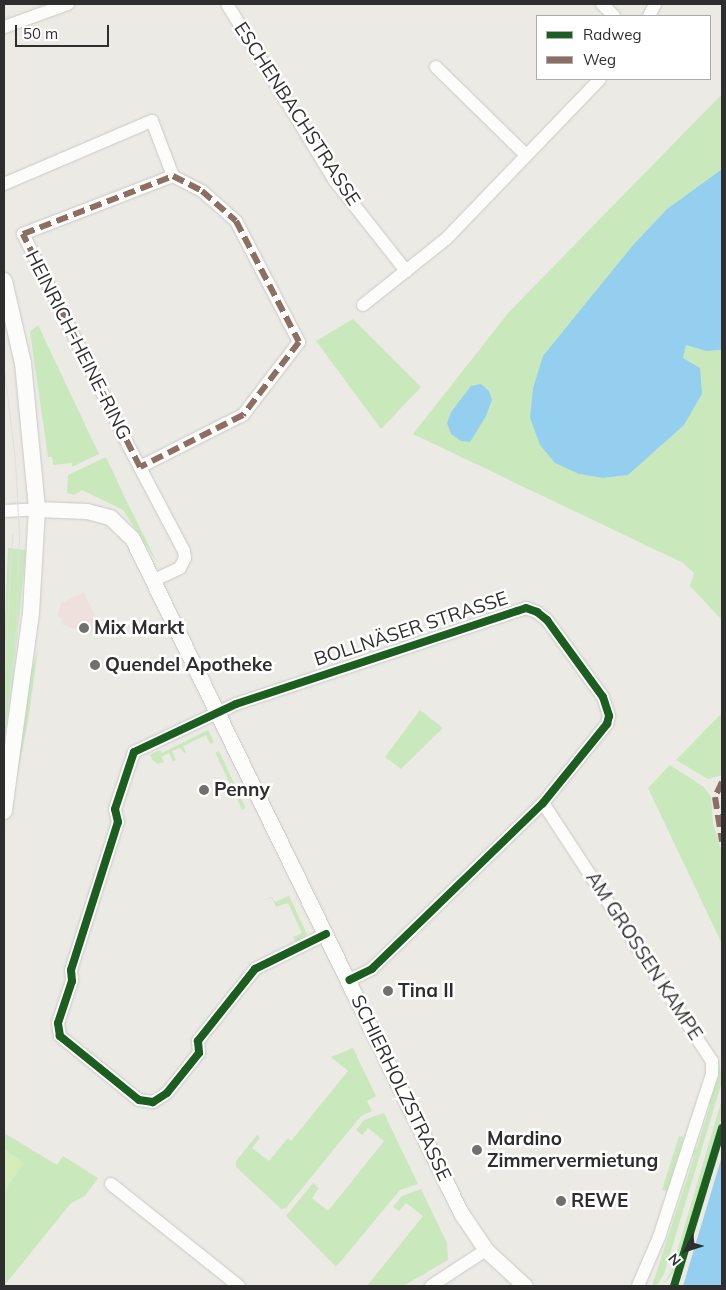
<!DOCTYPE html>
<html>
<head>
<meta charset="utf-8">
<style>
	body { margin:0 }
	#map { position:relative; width:726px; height:1290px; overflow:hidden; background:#eceae4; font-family:Mulish,sans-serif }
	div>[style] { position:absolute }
	.medical>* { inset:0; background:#eee0dd }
	.green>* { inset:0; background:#c9e9bc; transform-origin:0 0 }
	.pitch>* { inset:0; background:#d4edba }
	.water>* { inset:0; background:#95cff0 }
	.roads { filter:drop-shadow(0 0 1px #c9c9c9) drop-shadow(0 0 1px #c9c9c9) }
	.minor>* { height:12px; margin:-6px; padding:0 6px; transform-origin:6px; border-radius:6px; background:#fcfcfb }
	.tertiary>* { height:15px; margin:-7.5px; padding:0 7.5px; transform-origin:7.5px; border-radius:7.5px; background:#fcfcfb }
	.secondary>* { height:16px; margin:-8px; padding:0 8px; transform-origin:8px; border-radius:8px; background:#fcfcfb }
	.tram>* { height:1px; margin:-0.5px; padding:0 0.5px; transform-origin:0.5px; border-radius:0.5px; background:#dfdfe1 }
	.quiet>* { height:6px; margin-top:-3px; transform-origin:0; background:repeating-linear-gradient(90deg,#8d6e63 0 12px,transparent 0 18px) }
	.cycleway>* { height:8px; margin:-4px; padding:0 4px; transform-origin:4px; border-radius:4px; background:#1b5e20 }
	.dots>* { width:14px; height:14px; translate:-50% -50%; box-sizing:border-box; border:2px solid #fff; border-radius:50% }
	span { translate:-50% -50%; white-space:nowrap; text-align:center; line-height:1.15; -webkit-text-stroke:5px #fff; paint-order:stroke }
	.street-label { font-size:19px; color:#2e2e2e }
	.poi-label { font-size:19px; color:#2e2e2e; font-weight:700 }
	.left { translate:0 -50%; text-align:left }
	.frame { position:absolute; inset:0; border:5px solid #2e2e2e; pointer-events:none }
	.legend { position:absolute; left:536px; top:15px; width:175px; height:65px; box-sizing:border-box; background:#fff; border:1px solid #ababab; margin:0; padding:6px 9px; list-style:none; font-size:15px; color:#2e2e2e }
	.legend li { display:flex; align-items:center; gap:10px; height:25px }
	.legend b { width:25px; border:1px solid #ababab }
	.north { position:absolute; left:661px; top:1225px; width:50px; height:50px; -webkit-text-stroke:4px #fff; paint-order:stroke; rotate:230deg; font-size:14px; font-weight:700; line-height:20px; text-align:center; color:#2e2e2e }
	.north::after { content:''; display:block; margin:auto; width:18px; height:22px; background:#2e2e2e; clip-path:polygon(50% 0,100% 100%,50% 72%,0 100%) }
	.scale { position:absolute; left:15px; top:25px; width:94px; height:22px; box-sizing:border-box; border:2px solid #2e2e2e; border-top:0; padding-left:6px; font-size:15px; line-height:18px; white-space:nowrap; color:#2e2e2e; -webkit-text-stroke:4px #fff; paint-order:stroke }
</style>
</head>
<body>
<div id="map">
	<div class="medical">
		<div style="clip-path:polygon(84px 592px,100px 626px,88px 633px,61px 624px,63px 619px,57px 617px,61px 603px)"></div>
	</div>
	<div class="green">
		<div style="clip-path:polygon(722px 94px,722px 169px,667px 209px,633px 245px,543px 357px,533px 388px,579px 474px,603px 478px,628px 475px,683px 425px,702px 394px,682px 358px,686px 345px,706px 351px,722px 350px,722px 620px,690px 586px,694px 573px,683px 563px,413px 434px,509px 312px)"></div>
		<div style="clip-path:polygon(353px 319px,421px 387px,381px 429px,316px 341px)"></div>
		<div style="clip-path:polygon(38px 325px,99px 454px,72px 467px,72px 463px,53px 465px,52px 457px,48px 457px,30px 332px)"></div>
		<div style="clip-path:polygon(106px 457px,127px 502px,158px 564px,123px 510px,82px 490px,74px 495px,67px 493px,68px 475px)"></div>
		<div style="clip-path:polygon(8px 548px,26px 550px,4px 765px,4px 638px)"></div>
		<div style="clip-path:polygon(38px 649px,28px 722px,6px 829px,31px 673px)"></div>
		<div style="clip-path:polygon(420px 710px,443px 728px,401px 769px,385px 757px)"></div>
		<div style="clip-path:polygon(722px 713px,722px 775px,708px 779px,676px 760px)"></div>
		<div style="clip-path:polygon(208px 730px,214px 742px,210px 744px,206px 735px,183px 746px,187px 755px,180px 748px,172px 751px,176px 760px,173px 762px,169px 753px,161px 757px,164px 762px,158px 764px,153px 761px,150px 755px,160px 750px,162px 753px)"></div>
		<div style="left:219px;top:751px;width:63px;height:4px;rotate:65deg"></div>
		<div style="clip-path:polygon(670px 765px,704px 787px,711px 797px,713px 823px,722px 853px,722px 944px,648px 788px)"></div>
		<div style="clip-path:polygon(289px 896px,307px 934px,296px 943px,293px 937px,302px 933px,288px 903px,276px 907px,272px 898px,262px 901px,272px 897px,275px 902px)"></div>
		<div style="clip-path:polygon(353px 1048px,376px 1096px,367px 1101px,372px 1111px,361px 1116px,286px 1208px,281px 1209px,236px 1167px,236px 1161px,257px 1135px,260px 1138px,252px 1148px,269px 1161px,288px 1138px,291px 1141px,348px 1071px,331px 1057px)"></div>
		<div style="clip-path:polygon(719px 1061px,722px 1082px,664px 1274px,657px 1286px,652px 1286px,694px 1157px,693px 1151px,697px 1148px,710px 1105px,708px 1100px,717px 1080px)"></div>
		<div style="clip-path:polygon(722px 1099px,722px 1117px,675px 1270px,662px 1286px,671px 1272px)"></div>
		<div style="clip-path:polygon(384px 1113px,418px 1184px,400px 1190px,336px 1267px,286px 1216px,313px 1183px,319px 1188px,312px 1198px,328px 1211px,384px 1141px,368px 1128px,362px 1135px,356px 1130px,364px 1120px)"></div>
		<div style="clip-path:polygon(4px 1133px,57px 1165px,63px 1156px,98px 1178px,85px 1196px,71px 1203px,4px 1286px)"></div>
		<div style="clip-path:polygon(679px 1136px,684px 1137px,668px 1191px,662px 1190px)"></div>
		<div style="clip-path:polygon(421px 1189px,447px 1243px,448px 1260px,403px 1286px,367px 1286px,423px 1216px,406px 1203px,399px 1211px,393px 1207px,402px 1196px)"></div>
	</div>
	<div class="pitch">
		<div style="clip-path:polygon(4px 1149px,24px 1163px,4px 1192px)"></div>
	</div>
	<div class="water">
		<div style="clip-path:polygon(722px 169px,722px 350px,706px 351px,686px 345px,683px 358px,700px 368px,702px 394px,684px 425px,628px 475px,603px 478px,579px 474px,555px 463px,540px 445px,530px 418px,533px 388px,543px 356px,633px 245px,667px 209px)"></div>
		<div style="clip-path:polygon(481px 384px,489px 391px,492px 400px,486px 416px,470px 442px,461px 441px,451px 434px,447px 423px,451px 412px,471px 386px)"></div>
		<div style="clip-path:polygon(722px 1156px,722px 1286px,683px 1286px)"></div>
	</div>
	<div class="roads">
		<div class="minor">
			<div style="left:227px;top:4px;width:207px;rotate:58.6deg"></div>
			<div style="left:335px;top:181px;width:115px;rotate:51.7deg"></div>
			<div style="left:602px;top:4px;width:17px;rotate:45deg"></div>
			<div style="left:649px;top:16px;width:13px;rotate:-63deg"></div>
			<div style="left:4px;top:27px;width:68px;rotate:-19.8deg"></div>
			<div style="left:436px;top:67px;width:126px;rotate:44.4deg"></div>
			<div style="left:4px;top:184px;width:161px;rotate:-23.1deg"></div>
			<div style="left:152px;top:121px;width:59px;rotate:69.1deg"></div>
			<div style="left:363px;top:305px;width:106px;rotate:-38.5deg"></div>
			<div style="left:446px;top:239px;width:222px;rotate:-46.1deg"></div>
			<div style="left:140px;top:467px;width:115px;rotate:-26.8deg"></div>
			<div style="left:243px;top:415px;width:92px;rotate:-52.5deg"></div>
			<div style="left:299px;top:342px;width:136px;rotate:-117.5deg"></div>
			<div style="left:236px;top:221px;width:45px;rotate:-138.6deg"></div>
			<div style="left:202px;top:191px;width:33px;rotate:-153deg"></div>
			<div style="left:173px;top:176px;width:161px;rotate:158.9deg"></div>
			<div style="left:23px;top:234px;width:233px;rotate:63.5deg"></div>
			<div style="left:127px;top:443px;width:122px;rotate:62.2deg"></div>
			<div style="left:184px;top:551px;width:7px;rotate:82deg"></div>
			<div style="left:185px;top:558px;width:11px;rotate:117deg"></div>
			<div style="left:180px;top:568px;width:29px;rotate:155deg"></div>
			<div style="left:4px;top:511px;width:33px;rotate:-3deg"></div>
			<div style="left:543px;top:803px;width:308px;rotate:56.8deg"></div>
			<div style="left:712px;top:1061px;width:13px;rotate:90deg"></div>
			<div style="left:712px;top:1074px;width:171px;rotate:108deg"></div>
			<div style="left:659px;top:1237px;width:53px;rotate:113.2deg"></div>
			<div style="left:326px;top:934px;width:79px;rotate:153.8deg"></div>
			<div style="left:255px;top:969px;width:92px;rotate:128.4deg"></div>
			<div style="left:198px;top:1041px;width:12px;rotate:85deg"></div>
			<div style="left:199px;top:1053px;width:51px;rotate:128.7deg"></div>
			<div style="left:167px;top:1093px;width:17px;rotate:147deg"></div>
			<div style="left:153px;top:1102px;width:14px;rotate:-172deg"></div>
			<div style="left:139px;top:1100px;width:102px;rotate:-141deg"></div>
			<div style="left:60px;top:1036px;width:13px;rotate:-99deg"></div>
			<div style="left:58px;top:1023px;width:44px;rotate:-71.6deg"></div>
			<div style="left:72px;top:981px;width:11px;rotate:-95deg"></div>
			<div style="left:71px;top:970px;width:155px;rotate:-72.4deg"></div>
			<div style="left:118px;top:822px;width:13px;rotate:-103deg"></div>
			<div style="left:115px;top:809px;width:60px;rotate:-71.6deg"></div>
			<div style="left:134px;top:752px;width:113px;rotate:-25.2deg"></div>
			<div style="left:236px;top:704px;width:296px;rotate:-18.3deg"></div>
			<div style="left:517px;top:611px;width:9px;rotate:-18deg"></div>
			<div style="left:526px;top:608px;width:12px;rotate:20deg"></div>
			<div style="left:537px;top:612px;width:13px;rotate:39deg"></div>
			<div style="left:547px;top:620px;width:95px;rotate:54deg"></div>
			<div style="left:603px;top:697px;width:20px;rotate:72deg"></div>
			<div style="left:609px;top:716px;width:8px;rotate:104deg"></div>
			<div style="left:607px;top:724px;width:102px;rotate:129deg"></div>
			<div style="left:543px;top:803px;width:238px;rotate:135.9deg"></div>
			<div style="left:372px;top:969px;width:25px;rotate:154deg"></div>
			<div style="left:111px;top:1184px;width:164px;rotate:38.6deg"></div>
			<div style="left:431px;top:1286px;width:66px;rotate:-33.2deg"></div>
		</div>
		<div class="tertiary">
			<div style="left:37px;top:509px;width:50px;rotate:2.3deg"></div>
			<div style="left:87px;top:511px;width:24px;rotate:15deg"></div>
			<div style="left:110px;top:517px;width:30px;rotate:44deg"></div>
			<div style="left:132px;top:538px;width:751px;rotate:64.02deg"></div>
			<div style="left:461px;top:1213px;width:45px;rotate:56deg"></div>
			<div style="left:486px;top:1250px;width:53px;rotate:42.7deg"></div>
		</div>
		<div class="secondary">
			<div style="left:4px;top:281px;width:84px;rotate:77deg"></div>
			<div style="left:23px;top:363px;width:147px;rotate:84.5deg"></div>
			<div style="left:37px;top:509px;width:104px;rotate:93.3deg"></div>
			<div style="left:31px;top:613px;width:200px;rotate:97.8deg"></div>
		</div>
	</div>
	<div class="tram">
		<div style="left:4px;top:370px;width:90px;rotate:83deg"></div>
		<div style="left:15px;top:459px;width:77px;rotate:87deg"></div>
		<div style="left:19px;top:536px;width:94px;rotate:91.8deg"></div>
		<div style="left:16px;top:630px;width:118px;rotate:95.9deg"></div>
		<div style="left:4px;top:683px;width:150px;rotate:-86.9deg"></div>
	</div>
	<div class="quiet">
		<div style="left:173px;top:176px;width:33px;rotate:27deg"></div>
		<div style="left:202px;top:191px;width:45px;rotate:41.4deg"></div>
		<div style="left:236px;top:221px;width:136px;rotate:62.5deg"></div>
		<div style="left:299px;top:342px;width:92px;rotate:127.5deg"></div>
		<div style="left:243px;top:415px;width:115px;rotate:153.2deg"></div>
		<div style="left:140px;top:467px;width:261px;rotate:-116.7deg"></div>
		<div style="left:23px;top:234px;width:161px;rotate:-21.1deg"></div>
		<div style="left:722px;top:782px;width:17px;rotate:115deg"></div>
		<div style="left:715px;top:797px;width:45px;rotate:81deg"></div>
	</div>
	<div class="cycleway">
		<div style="left:326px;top:934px;width:79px;rotate:153.8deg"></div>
		<div style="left:255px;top:969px;width:92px;rotate:128.4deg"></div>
		<div style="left:198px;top:1041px;width:12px;rotate:85deg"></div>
		<div style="left:199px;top:1053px;width:51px;rotate:128.7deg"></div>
		<div style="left:167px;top:1093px;width:17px;rotate:147deg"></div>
		<div style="left:153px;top:1102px;width:14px;rotate:-172deg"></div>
		<div style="left:139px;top:1100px;width:102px;rotate:-141deg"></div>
		<div style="left:60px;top:1036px;width:13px;rotate:-99deg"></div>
		<div style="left:58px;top:1023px;width:44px;rotate:-71.6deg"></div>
		<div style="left:72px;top:981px;width:11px;rotate:-95deg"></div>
		<div style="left:71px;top:970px;width:155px;rotate:-72.4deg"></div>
		<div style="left:118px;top:822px;width:13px;rotate:-103deg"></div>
		<div style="left:115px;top:809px;width:60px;rotate:-71.6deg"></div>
		<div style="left:134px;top:752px;width:113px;rotate:-25.2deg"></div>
		<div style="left:236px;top:704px;width:296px;rotate:-18.3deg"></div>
		<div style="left:517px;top:611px;width:9px;rotate:-18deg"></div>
		<div style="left:526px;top:608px;width:12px;rotate:20deg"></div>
		<div style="left:537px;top:612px;width:13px;rotate:39deg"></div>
		<div style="left:547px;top:620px;width:95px;rotate:54deg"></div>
		<div style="left:603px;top:697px;width:20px;rotate:72deg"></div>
		<div style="left:609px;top:716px;width:8px;rotate:104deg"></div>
		<div style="left:607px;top:724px;width:102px;rotate:129deg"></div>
		<div style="left:543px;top:803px;width:238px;rotate:135.9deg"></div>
		<div style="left:372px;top:969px;width:25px;rotate:154deg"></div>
		<div style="left:674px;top:1286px;width:165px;rotate:-73.1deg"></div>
	</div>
	<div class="dots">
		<div style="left:84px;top:628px;background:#70706e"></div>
		<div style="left:95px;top:665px;background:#70706e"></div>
		<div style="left:204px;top:790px;background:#70706e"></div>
		<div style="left:388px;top:991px;background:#70706e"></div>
		<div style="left:477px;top:1150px;background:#70706e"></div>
		<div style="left:561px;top:1201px;background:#70706e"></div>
	</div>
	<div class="street-label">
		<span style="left:297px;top:114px;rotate:57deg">ESCHENBACHSTRASSE</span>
		<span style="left:78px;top:345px;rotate:63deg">HEINRICH-HEINE-RING</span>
		<span style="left:411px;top:629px;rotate:-18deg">BOLLNÄSER STRASSE</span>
		<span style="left:644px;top:956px;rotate:57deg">AM GROSSEN KAMPE</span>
		<span style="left:401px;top:1088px;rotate:64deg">SCHIERHOLZSTRASSE</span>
	</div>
	<div class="poi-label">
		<span class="left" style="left:94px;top:628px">Mix Markt</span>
		<span class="left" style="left:105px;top:665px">Quendel Apotheke</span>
		<span class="left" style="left:214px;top:790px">Penny</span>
		<span class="left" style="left:398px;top:991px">Tina II</span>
		<span class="left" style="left:487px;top:1150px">Mardino<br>Zimmervermietung</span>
		<span class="left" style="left:571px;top:1201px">REWE</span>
	</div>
	<div class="frame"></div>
	<ul class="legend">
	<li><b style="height:6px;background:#1b5e20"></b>Radweg</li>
	<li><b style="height:6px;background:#8d6e63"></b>Weg</li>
	</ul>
	<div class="north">N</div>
	<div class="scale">50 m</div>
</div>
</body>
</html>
